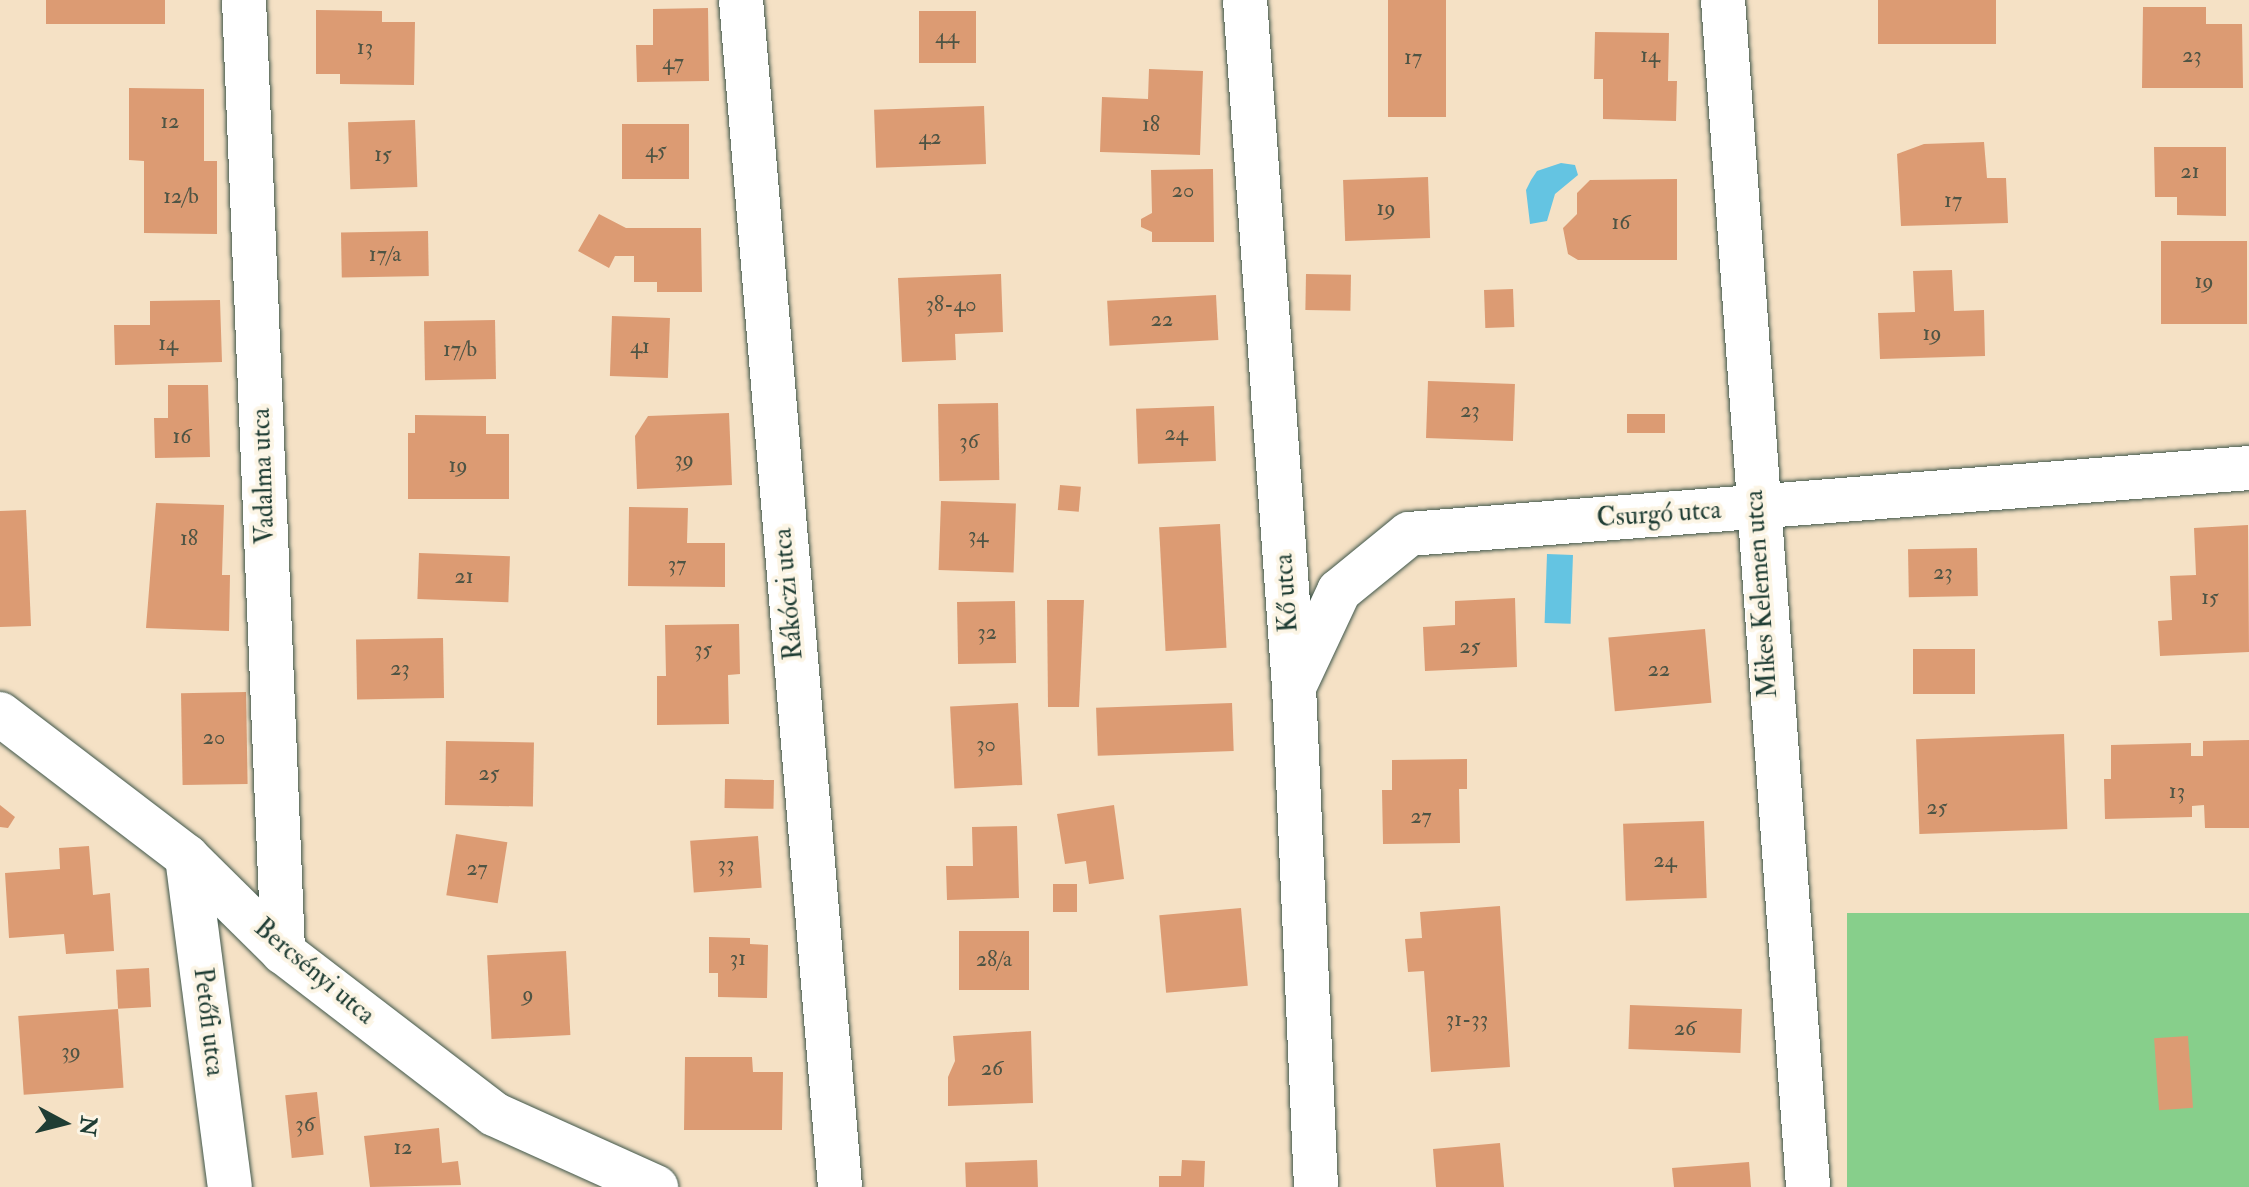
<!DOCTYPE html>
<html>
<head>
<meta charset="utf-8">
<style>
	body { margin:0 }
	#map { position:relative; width:2249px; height:1187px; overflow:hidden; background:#f5e1c5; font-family:"IM FELL Double Pica",serif }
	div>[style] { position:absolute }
	.green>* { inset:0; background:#87cf8b; transform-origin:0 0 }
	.water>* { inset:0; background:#64c4e2; transform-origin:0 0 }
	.building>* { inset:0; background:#dc9b73; transform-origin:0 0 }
	.roads { filter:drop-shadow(0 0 2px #3f564a) drop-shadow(0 0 2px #3f564a) }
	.minor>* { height:44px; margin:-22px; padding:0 22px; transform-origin:22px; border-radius:22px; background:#fff }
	span { translate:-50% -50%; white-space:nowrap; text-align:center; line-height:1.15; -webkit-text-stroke:8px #fcf5e5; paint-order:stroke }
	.number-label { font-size:22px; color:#4e5444 }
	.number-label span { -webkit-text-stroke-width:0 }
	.street-label { font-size:26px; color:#1f3d34 }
	.north { position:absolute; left:24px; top:1083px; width:80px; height:80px; -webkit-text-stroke:6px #fcf5e5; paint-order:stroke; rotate:97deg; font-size:22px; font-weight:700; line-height:32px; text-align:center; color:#1f3d34 }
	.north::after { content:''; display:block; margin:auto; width:28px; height:36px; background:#1f3d34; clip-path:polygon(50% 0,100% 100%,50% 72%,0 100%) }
</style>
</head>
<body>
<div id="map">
	<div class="green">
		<div style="left:2249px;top:913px;width:274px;height:402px;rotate:90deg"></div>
	</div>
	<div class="water">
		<div style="clip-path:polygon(1561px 163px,1575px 165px,1578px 175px,1555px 194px,1547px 221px,1530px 224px,1526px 190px,1531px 180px,1537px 171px)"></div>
		<div style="left:1547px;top:554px;width:26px;height:69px;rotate:2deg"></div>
	</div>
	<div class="building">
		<div style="left:46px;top:0;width:119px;height:24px"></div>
		<div style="left:1388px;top:0;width:58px;height:117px"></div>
		<div style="left:1878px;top:0;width:118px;height:44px"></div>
		<div style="clip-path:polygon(2143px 7px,2206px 7px,2206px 24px,2242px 24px,2243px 88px,2142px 88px)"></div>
		<div style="clip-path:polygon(708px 8px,709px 81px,637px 82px,636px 45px,653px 45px,653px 9px)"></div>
		<div style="clip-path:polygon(316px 10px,382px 11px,382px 22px,415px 22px,414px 85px,340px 84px,340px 74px,316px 74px)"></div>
		<div style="left:919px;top:11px;width:57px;height:52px"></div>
		<div style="clip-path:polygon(1595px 32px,1669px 33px,1668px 81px,1677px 81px,1676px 121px,1603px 119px,1603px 79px,1594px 79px)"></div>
		<div style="clip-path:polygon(1149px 69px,1203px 71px,1200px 155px,1100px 152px,1102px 97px,1148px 99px)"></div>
		<div style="clip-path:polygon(129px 88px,204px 89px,204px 161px,217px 161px,217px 234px,144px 233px,144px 161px,129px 160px)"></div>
		<div style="left:984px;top:106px;width:58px;height:110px;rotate:88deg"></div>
		<div style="left:415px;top:120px;width:67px;height:67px;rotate:88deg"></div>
		<div style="left:622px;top:124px;width:67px;height:55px"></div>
		<div style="clip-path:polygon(1984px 142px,1987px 178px,2006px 178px,2008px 223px,1901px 226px,1897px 154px,1924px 144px)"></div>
		<div style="clip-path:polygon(2154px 147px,2226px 147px,2226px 216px,2177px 215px,2177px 197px,2155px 197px)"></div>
		<div style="clip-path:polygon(1213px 169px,1214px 242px,1152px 242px,1152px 232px,1141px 227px,1141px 219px,1152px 213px,1151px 170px)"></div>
		<div style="left:1428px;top:177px;width:61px;height:85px;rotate:88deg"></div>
		<div style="clip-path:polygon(1677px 179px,1677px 260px,1578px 260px,1568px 254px,1563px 228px,1577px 214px,1577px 193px,1590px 180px)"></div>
		<div style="clip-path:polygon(599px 214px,626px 228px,701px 228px,702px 292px,657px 292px,657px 282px,634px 282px,634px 256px,615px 256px,609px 268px,578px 251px)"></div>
		<div style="left:428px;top:231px;width:45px;height:87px;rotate:89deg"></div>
		<div style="left:2161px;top:241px;width:86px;height:83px"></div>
		<div style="clip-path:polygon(1952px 270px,1954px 311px,1984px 310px,1985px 356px,1880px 359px,1878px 313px,1915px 312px,1913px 271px)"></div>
		<div style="clip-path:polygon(1001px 274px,1003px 332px,955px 334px,956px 360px,902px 362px,898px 278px)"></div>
		<div style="left:1306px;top:274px;width:45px;height:36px;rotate:1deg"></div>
		<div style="left:1513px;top:289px;width:38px;height:29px;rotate:88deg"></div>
		<div style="left:1216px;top:295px;width:45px;height:109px;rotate:87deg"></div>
		<div style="clip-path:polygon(220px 300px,222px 362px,115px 365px,114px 325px,150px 325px,150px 301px)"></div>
		<div style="left:612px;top:316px;width:58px;height:60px;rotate:2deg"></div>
		<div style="left:495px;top:320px;width:59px;height:71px;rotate:89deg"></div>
		<div style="left:1428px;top:381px;width:87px;height:57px;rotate:2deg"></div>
		<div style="clip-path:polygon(168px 385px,208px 385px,210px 457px,155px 458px,154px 418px,168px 418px)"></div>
		<div style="left:998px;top:403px;width:77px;height:60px;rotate:89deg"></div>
		<div style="left:1214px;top:406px;width:55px;height:78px;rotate:88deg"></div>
		<div style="clip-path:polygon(729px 413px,732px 485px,637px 489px,635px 436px,648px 416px)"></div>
		<div style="left:1627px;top:414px;width:38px;height:19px"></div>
		<div style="clip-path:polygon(415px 415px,486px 416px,486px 434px,509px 434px,509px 499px,408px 499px,408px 433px,415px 433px)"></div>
		<div style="left:1060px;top:485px;width:21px;height:25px;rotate:5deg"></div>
		<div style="left:941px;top:501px;width:75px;height:69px;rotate:2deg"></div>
		<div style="clip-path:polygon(156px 503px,224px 505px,222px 575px,230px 575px,229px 631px,146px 628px)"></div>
		<div style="clip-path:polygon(629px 507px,688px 508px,687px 543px,725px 543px,725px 587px,628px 586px)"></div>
		<div style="clip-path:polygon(26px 510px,31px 626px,0 627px,0 511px)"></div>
		<div style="left:1220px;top:524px;width:124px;height:61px;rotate:87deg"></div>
		<div style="clip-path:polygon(2248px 525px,2249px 652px,2160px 656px,2158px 621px,2172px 620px,2170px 576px,2196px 575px,2194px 528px)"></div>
		<div style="left:1977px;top:548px;width:48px;height:69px;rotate:89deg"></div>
		<div style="left:419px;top:553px;width:91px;height:46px;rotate:2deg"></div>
		<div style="clip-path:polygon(1515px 598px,1517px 667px,1425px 671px,1423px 627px,1455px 625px,1455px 601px)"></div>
		<div style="clip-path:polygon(1047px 600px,1084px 600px,1079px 707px,1048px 707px)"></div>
		<div style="left:1015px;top:601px;width:62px;height:58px;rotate:89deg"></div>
		<div style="clip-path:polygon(739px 624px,740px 674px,728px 675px,729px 724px,657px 725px,657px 676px,666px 676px,665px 625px)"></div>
		<div style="left:1705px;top:629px;width:74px;height:97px;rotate:85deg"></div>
		<div style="left:443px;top:638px;width:60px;height:87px;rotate:89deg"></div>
		<div style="left:1913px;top:649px;width:62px;height:45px"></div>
		<div style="left:246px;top:692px;width:92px;height:65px;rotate:89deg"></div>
		<div style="left:1018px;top:703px;width:82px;height:68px;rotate:87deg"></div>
		<div style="left:1232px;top:703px;width:48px;height:136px;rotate:88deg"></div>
		<div style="left:2064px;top:734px;width:95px;height:148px;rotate:88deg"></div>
		<div style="clip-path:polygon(2249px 740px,2249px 828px,2205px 828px,2204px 805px,2192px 806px,2192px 817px,2105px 819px,2104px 779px,2111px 779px,2111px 745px,2191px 743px,2191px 756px,2203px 756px,2203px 741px)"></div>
		<div style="left:446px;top:741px;width:88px;height:64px;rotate:1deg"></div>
		<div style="clip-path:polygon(1467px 759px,1467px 789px,1459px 789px,1460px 843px,1383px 844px,1382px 790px,1392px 790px,1392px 760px)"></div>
		<div style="left:725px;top:779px;width:49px;height:29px;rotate:1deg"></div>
		<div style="clip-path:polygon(0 805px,15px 817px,8px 828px,0 827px)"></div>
		<div style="clip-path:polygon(1114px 805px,1124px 879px,1089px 884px,1086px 861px,1065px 864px,1057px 814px)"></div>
		<div style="left:1704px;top:821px;width:77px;height:81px;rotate:88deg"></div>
		<div style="clip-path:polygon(1017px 826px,1019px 898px,947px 900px,946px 866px,973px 866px,972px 827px)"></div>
		<div style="left:456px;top:834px;width:52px;height:62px;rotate:9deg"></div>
		<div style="left:758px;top:836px;width:52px;height:68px;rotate:86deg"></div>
		<div style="clip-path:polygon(89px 846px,93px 895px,110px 893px,114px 951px,66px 954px,64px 934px,9px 938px,5px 873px,60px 869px,59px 848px)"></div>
		<div style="left:1053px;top:884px;width:24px;height:28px"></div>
		<div style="clip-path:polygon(1500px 906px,1510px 1067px,1431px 1072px,1424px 971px,1408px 972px,1405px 939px,1422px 938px,1420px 912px)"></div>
		<div style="left:1241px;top:908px;width:78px;height:82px;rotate:85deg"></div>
		<div style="left:959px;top:931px;width:70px;height:59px"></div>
		<div style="clip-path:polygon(709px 937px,750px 938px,750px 944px,768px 945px,767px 998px,718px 997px,718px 973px,709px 973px)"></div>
		<div style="left:566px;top:951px;width:84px;height:79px;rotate:87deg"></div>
		<div style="left:149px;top:968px;width:39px;height:33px;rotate:87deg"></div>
		<div style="left:1630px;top:1005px;width:112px;height:44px;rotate:2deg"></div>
		<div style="left:118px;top:1009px;width:79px;height:100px;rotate:86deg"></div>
		<div style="clip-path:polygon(1031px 1031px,1033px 1103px,948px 1106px,948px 1077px,955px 1061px,953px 1036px)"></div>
		<div style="left:2188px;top:1036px;width:72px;height:34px;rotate:86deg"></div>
		<div style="clip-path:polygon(685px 1057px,752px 1057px,753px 1072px,783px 1072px,782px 1130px,684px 1130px)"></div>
		<div style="left:317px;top:1092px;width:63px;height:32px;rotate:84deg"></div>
		<div style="clip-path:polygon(439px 1128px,442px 1163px,458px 1161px,461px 1185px,370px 1187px,364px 1136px)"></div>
		<div style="clip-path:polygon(1500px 1143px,1504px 1187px,1436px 1187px,1433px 1149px)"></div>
		<div style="left:1037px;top:1160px;width:27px;height:72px;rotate:88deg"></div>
		<div style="clip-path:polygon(1182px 1160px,1205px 1161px,1204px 1187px,1159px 1187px,1159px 1176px,1181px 1176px)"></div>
		<div style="clip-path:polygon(1749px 1162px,1751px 1187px,1674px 1187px,1672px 1168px)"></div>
	</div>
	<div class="roads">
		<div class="minor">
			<div style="left:244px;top:0;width:953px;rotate:87.65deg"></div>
			<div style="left:741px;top:0;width:1191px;rotate:85.23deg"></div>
			<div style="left:1245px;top:0;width:689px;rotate:85.92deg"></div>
			<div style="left:1294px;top:687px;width:500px;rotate:87.48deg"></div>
			<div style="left:1723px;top:0;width:1190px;rotate:85.9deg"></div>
			<div style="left:1295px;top:685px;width:104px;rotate:-64.9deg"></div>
			<div style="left:1339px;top:591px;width:90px;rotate:-39.2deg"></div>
			<div style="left:1409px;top:534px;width:843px;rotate:-4.49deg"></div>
			<div style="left:0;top:714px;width:235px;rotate:37.4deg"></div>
			<div style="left:187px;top:857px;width:135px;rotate:44.7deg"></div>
			<div style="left:283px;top:952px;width:266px;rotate:37.5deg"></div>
			<div style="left:494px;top:1114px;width:178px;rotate:24.3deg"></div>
			<div style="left:187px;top:857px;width:333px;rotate:82.6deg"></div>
		</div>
	</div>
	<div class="number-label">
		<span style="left:947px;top:37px">44</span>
		<span style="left:365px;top:48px">13</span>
		<span style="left:1650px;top:56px">14</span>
		<span style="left:2192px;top:56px">23</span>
		<span style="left:1413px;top:58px">17</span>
		<span style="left:673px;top:63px">47</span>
		<span style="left:170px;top:122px">12</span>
		<span style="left:1151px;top:125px">18</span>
		<span style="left:930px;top:138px">42</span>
		<span style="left:656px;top:151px">45</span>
		<span style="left:383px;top:155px">15</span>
		<span style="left:2190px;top:172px">21</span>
		<span style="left:1183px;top:191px">20</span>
		<span style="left:181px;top:197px">12/b</span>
		<span style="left:1953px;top:201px">17</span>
		<span style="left:1386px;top:209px">19</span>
		<span style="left:1621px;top:223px">16</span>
		<span style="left:385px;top:255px">17/a</span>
		<span style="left:2204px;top:282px">19</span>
		<span style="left:951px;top:305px">38-40</span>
		<span style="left:1162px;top:320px">22</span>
		<span style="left:1932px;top:334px">19</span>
		<span style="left:168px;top:344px">14</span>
		<span style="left:640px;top:347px">41</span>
		<span style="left:460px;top:350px">17/b</span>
		<span style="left:1470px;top:411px">23</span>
		<span style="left:1176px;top:434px">24</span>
		<span style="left:182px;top:437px">16</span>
		<span style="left:969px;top:442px">36</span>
		<span style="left:684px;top:460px">39</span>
		<span style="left:458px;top:466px">19</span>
		<span style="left:978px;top:536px">34</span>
		<span style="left:189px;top:539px">18</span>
		<span style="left:677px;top:565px">37</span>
		<span style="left:1943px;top:573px">23</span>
		<span style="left:464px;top:577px">21</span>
		<span style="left:2210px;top:598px">15</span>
		<span style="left:987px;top:633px">32</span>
		<span style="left:1470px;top:647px">25</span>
		<span style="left:703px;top:650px">35</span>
		<span style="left:400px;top:669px">23</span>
		<span style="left:1659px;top:670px">22</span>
		<span style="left:214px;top:738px">20</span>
		<span style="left:986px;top:745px">30</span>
		<span style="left:489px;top:774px">25</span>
		<span style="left:2177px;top:792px">13</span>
		<span style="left:1937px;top:808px">25</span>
		<span style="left:1421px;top:817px">27</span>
		<span style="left:1665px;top:861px">24</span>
		<span style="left:726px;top:865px">33</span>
		<span style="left:477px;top:869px">27</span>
		<span style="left:738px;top:959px">31</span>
		<span style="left:994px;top:960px">28/a</span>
		<span style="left:528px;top:995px">9</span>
		<span style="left:1467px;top:1020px">31-33</span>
		<span style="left:1685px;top:1029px">26</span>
		<span style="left:71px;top:1052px">39</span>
		<span style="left:992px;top:1069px">26</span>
		<span style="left:305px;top:1125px">36</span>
		<span style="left:403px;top:1148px">12</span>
	</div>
	<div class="street-label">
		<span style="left:264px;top:476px;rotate:-92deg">Vadalma utca</span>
		<span style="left:1659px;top:515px;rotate:-4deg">Csurgó utca</span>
		<span style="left:1287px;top:593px;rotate:-94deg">Kő utca</span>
		<span style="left:789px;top:594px;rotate:-95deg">Rákóczi utca</span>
		<span style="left:1762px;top:594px;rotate:-94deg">Mikes Kelemen utca</span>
		<span style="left:314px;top:972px;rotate:40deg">Bercsényi utca</span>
		<span style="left:208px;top:1022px;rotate:83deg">Petőfi utca</span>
	</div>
	<div class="north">N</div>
</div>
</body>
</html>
